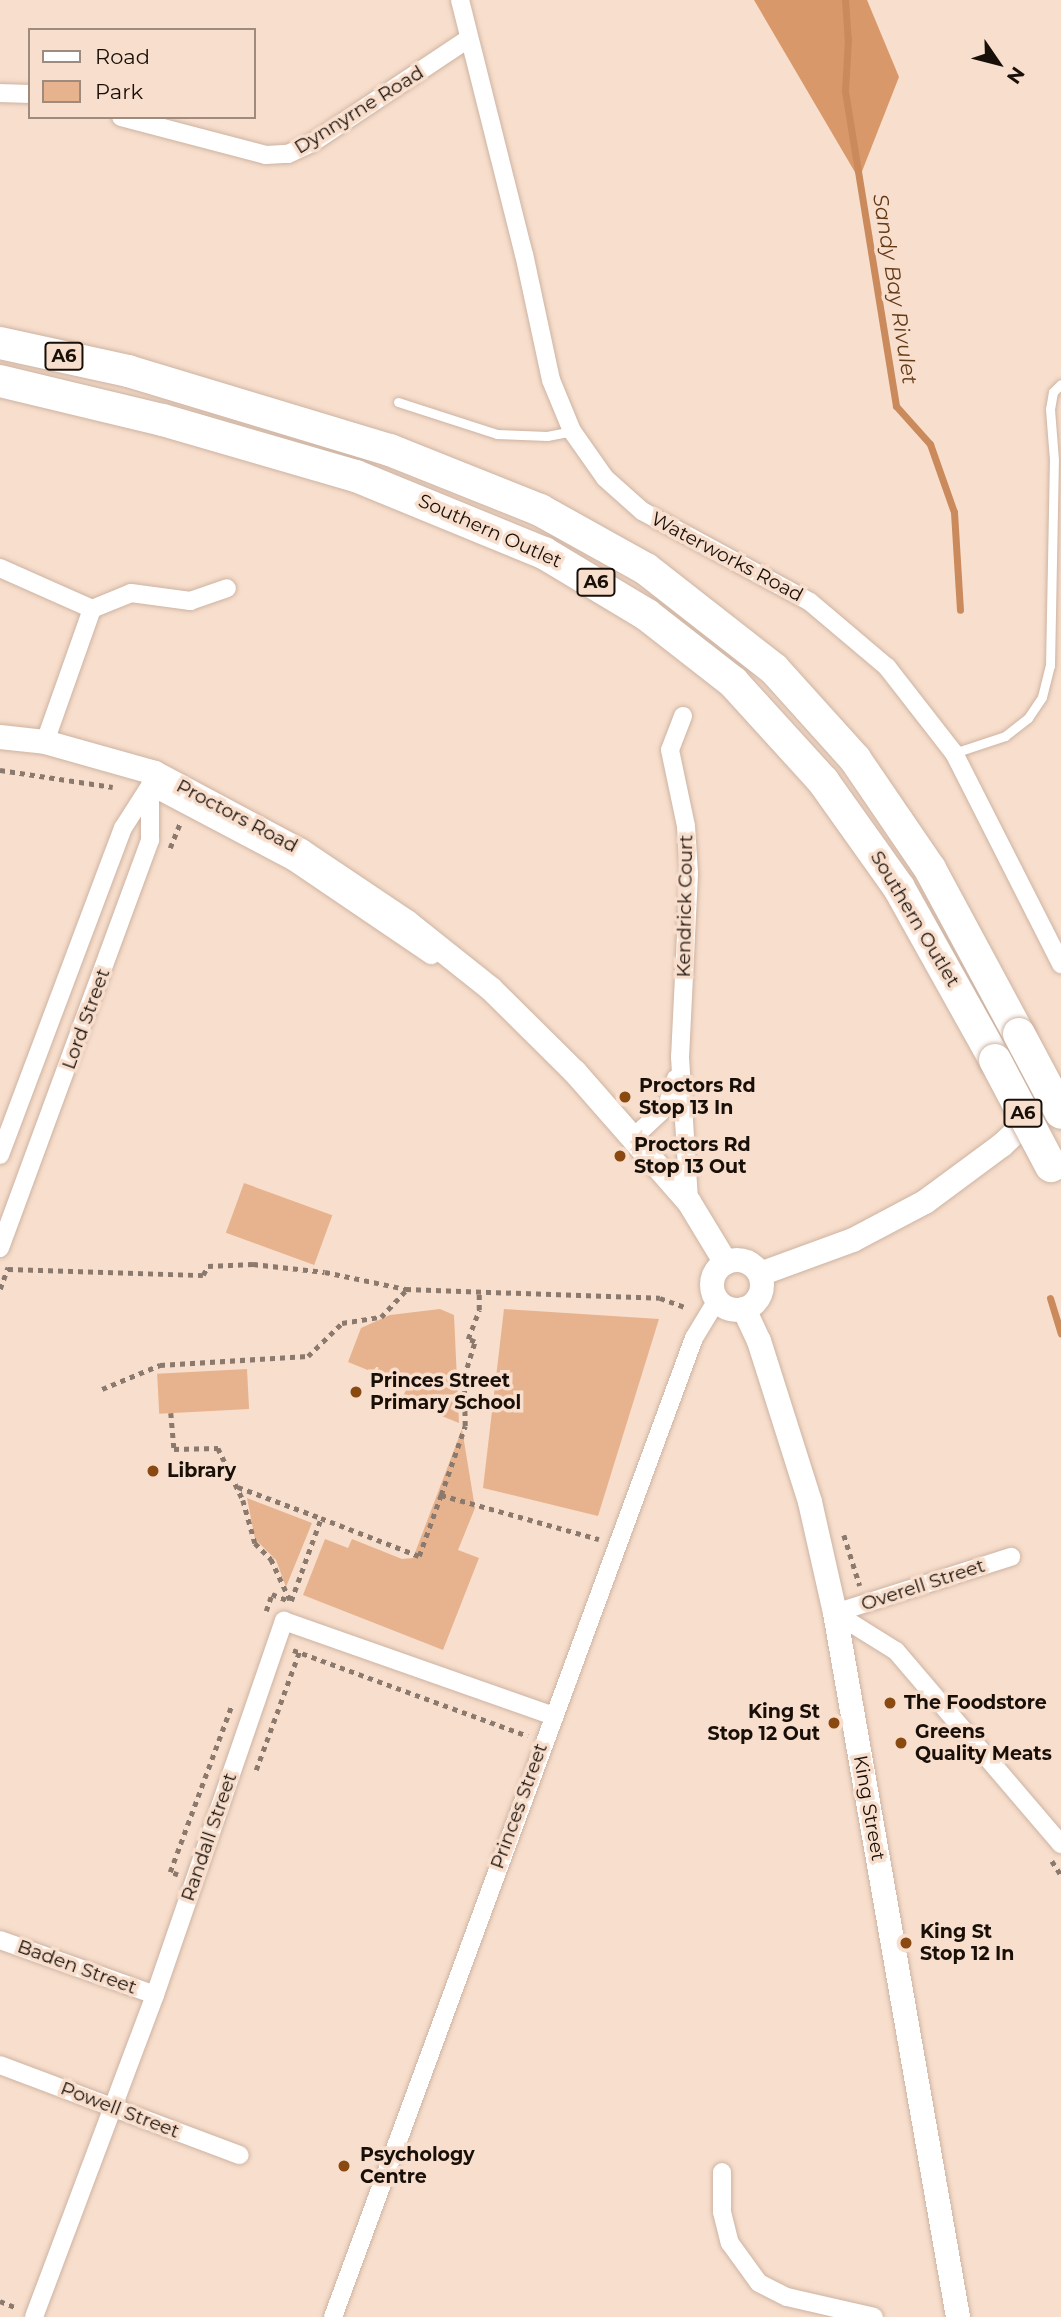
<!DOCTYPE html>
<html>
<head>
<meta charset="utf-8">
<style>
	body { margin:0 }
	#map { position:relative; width:1061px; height:2317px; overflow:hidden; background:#f8decc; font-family:Montserrat,sans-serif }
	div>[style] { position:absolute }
	.green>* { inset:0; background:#e7b38f; transform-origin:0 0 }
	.forest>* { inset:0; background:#d99869 }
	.stream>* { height:7px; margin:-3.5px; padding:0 3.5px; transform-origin:3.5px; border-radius:3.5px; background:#ca8a5c }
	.path>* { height:4.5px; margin-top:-2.25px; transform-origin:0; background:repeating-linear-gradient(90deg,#8b796d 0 5px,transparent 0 10px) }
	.roads { filter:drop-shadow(0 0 2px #cdb3a2) drop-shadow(0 0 2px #cdb3a2) }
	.lane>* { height:9px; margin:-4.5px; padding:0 4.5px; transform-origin:4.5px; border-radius:4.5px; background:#fff }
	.street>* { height:18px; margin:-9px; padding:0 9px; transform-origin:9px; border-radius:9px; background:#fff }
	.secondary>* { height:24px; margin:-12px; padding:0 12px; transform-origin:12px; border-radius:12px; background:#fff }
	.secondary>.ring { margin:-12px; padding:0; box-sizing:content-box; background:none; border:24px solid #fff; border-radius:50% }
	.highway>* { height:32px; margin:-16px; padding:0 16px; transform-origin:16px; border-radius:16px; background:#fff }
	.bridges { filter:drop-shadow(0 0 2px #cdb3a2) drop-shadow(0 0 2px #cdb3a2) }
	.highway-bridge>* { height:32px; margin:-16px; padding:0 16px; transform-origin:16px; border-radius:16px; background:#fff }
	.dots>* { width:19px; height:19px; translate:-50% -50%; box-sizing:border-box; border:4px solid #f8decc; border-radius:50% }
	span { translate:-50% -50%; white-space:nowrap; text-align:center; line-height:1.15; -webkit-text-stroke:7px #f8decc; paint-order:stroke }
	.shield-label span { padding:2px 5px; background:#f8decc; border:2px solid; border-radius:5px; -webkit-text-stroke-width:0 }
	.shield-label { font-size:18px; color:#180f09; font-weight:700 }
	.street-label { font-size:19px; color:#180f09 }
	.poi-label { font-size:19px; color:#180f09; font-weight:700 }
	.left { translate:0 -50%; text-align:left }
	.right { translate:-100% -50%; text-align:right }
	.water-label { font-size:21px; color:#643916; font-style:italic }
	.legend { position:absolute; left:28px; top:28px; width:228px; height:91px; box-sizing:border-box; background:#f8decc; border:2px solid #9e8b7e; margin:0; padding:9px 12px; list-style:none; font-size:21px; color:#180f09 }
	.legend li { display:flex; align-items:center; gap:14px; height:35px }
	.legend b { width:35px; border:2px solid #9e8b7e }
	.north { position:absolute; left:963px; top:28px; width:70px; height:70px; -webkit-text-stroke:5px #f8decc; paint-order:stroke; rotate:125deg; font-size:19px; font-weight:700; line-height:28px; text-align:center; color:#180f09 }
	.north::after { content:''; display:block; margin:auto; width:24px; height:32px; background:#180f09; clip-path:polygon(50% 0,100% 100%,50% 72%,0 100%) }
</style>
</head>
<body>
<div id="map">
	<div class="green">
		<div style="left:244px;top:1183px;width:94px;height:53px;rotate:20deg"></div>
		<div style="clip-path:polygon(440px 1309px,454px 1315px,459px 1423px,402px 1400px,407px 1386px,348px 1362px,361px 1328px,390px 1315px)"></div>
		<div style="clip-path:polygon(504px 1309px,659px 1319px,598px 1516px,483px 1488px)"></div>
		<div style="left:247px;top:1369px;width:40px;height:90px;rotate:87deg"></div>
		<div style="clip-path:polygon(462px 1429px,475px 1508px,458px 1550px,479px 1558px,443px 1650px,303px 1595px,325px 1539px,348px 1548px,352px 1539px,402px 1559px,413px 1558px)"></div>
		<div style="clip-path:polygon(247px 1498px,312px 1523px,286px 1587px,276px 1560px,255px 1539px)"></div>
	</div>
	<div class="forest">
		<div style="clip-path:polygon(754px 0,867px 0,899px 77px,859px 179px)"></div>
	</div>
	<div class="stream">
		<div style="left:845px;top:0;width:39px;rotate:86deg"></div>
		<div style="left:848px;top:39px;width:52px;rotate:93.3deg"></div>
		<div style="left:845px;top:91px;width:319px;rotate:80.8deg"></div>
		<div style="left:896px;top:406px;width:51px;rotate:48.2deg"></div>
		<div style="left:930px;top:444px;width:72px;rotate:70.6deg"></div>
		<div style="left:954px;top:512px;width:98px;rotate:86.5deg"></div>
		<div style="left:1050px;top:1298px;width:37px;rotate:73deg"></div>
	</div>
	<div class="path">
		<div style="left:0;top:770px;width:114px;rotate:8.6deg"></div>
		<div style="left:170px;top:848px;width:27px;rotate:-68deg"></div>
		<div style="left:8px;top:1269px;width:195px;rotate:1.8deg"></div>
		<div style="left:203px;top:1275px;width:10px;rotate:-61deg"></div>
		<div style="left:208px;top:1266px;width:45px;rotate:-2.5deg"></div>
		<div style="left:253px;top:1264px;width:72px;rotate:6.3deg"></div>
		<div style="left:325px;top:1272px;width:83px;rotate:11.9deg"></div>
		<div style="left:406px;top:1289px;width:254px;rotate:2deg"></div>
		<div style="left:660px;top:1298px;width:29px;rotate:20deg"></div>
		<div style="left:0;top:1289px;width:23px;rotate:-70deg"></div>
		<div style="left:102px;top:1389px;width:63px;rotate:-22.5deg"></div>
		<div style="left:160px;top:1365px;width:148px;rotate:-3.5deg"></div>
		<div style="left:308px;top:1356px;width:47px;rotate:-44.1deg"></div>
		<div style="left:342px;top:1323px;width:39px;rotate:-9deg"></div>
		<div style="left:381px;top:1317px;width:37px;rotate:-47deg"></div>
		<div style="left:171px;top:1413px;width:36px;rotate:85deg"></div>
		<div style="left:174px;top:1449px;width:44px;rotate:-1.3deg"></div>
		<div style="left:218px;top:1448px;width:58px;rotate:64.3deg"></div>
		<div style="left:243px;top:1500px;width:45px;rotate:74.4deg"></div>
		<div style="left:255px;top:1543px;width:23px;rotate:45deg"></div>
		<div style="left:271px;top:1559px;width:45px;rotate:65.1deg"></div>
		<div style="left:238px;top:1487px;width:89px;rotate:20.5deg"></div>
		<div style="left:441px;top:1495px;width:73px;rotate:-70.8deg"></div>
		<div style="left:465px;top:1426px;width:49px;rotate:-91.2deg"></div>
		<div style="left:464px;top:1377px;width:37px;rotate:-73deg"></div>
		<div style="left:475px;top:1342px;width:8px;rotate:-157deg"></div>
		<div style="left:468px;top:1339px;width:31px;rotate:-69deg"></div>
		<div style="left:479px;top:1310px;width:19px;rotate:-90deg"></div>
		<div style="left:844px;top:1535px;width:53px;rotate:72.6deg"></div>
		<div style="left:291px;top:1601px;width:88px;rotate:-70.1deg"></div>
		<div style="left:321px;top:1518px;width:105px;rotate:21.2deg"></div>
		<div style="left:419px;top:1556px;width:65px;rotate:-70.2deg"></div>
		<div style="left:441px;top:1495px;width:164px;rotate:15.6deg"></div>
		<div style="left:266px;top:1611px;width:18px;rotate:-71deg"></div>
		<div style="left:272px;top:1594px;width:16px;rotate:22deg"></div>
		<div style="left:293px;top:1650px;width:250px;rotate:20.1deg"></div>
		<div style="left:256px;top:1770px;width:128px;rotate:-69.9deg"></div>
		<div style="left:1052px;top:1861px;width:17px;rotate:57deg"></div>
		<div style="left:178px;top:1875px;width:9px;rotate:-159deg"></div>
		<div style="left:170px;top:1872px;width:179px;rotate:-69.7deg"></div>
		<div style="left:0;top:2301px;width:18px;rotate:22deg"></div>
	</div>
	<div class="roads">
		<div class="lane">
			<div style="left:398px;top:402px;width:104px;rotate:17.9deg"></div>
			<div style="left:497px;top:434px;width:50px;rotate:2.3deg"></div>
			<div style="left:547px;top:436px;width:25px;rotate:-11deg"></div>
			<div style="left:954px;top:753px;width:54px;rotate:-18.4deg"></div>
			<div style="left:1005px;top:736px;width:29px;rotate:-38deg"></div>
			<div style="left:1028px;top:718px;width:25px;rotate:-56deg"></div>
			<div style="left:1042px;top:697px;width:32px;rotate:-76deg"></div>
			<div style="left:1050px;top:666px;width:206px;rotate:-88.9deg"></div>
			<div style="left:1054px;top:460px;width:51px;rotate:-94.5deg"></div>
			<div style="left:1050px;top:409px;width:17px;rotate:-80deg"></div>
			<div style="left:1053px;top:392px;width:11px;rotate:-45deg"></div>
		</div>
		<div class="street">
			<div style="left:460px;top:0;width:262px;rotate:75.9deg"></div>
			<div style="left:524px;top:254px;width:129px;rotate:77.9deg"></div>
			<div style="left:551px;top:380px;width:55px;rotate:67.6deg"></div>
			<div style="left:572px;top:431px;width:57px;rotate:54.9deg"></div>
			<div style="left:605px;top:478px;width:50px;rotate:41.7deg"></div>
			<div style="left:642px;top:511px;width:191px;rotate:28.4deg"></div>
			<div style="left:810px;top:602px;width:101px;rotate:40.2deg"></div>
			<div style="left:887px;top:667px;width:109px;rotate:52.1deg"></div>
			<div style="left:954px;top:753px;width:237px;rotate:63.1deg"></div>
			<div style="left:0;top:93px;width:30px;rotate:2deg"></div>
			<div style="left:121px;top:117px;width:150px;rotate:14.7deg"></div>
			<div style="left:266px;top:155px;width:22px;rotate:-3deg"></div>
			<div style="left:288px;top:154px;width:26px;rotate:-25deg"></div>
			<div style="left:312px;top:143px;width:187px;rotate:-33.7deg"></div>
			<div style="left:0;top:568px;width:101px;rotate:24deg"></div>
			<div style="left:92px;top:609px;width:141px;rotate:109.5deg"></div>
			<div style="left:92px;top:609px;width:42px;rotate:-22.3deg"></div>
			<div style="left:131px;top:593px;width:60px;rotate:7.7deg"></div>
			<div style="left:190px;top:601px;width:39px;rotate:-19deg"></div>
			<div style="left:683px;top:716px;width:36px;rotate:111deg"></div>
			<div style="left:670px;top:750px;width:78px;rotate:78.1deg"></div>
			<div style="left:686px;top:826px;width:48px;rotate:86.4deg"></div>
			<div style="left:689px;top:874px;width:183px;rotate:92.8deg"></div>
			<div style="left:680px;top:1057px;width:145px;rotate:86.4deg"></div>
			<div style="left:150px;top:786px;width:163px;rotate:27.8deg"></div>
			<div style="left:294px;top:862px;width:166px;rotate:34.2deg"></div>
			<div style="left:634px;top:1137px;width:45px;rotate:-43.2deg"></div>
			<div style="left:667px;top:1106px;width:29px;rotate:-72deg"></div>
			<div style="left:0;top:1155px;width:349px;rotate:-69.4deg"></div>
			<div style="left:123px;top:828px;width:50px;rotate:-57.3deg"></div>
			<div style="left:0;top:1248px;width:435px;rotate:-69.8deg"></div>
			<div style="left:150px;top:840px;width:54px;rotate:-90deg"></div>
			<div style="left:835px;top:1613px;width:72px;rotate:31.9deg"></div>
			<div style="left:896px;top:1651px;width:254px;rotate:49.5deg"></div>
			<div style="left:835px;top:1613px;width:185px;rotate:-17.7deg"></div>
			<div style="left:0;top:1940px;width:164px;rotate:19.5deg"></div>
			<div style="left:0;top:2065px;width:256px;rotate:20.6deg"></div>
			<div style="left:722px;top:2172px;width:40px;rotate:90deg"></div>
			<div style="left:722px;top:2212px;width:32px;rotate:76deg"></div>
			<div style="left:730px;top:2243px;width:49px;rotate:54.1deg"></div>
			<div style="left:759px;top:2283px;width:31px;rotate:27deg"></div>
			<div style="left:787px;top:2297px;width:89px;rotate:12.9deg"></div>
			<div style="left:34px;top:2317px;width:344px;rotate:-69.4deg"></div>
			<div style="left:155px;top:1995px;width:396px;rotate:-71deg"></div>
			<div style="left:284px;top:1621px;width:283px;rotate:19.4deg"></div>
			<div style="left:333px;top:2317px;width:1043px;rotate:-69.76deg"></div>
			<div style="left:694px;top:1338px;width:44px;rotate:-58.8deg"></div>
		</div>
		<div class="secondary">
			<div style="left:0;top:737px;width:45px;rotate:6.3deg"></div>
			<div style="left:45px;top:742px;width:114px;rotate:15.7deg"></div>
			<div style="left:155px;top:773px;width:166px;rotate:28.1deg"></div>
			<div style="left:301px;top:851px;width:128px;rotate:33.8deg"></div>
			<div style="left:407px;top:922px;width:107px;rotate:38.6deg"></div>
			<div style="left:491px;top:989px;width:118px;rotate:44.7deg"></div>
			<div style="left:575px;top:1072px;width:173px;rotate:48.8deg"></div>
			<div style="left:689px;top:1202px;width:71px;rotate:58.8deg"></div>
			<div class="ring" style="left:712px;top:1260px;width:26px;height:26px"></div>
			<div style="left:760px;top:1274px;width:99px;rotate:-20.1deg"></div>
			<div style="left:853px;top:1240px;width:81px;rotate:-27.8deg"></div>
			<div style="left:925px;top:1202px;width:96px;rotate:-36.5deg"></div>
			<div style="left:1002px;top:1145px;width:81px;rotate:-43deg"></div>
			<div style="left:744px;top:1309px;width:35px;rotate:65deg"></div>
			<div style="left:759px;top:1341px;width:169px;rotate:72.4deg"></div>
			<div style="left:810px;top:1502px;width:114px;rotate:77.3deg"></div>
			<div style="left:835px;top:1613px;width:715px;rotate:80.09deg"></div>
		</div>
		<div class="highway">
			<div style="left:0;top:343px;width:131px;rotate:12.3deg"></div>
			<div style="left:128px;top:371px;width:274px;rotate:16.8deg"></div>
			<div style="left:390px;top:450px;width:162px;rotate:21.8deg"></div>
			<div style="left:540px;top:510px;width:121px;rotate:29.1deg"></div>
			<div style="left:646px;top:569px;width:162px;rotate:38deg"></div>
			<div style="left:774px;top:669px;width:121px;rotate:48deg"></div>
			<div style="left:855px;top:759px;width:133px;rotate:55.7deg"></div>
			<div style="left:930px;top:869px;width:187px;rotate:61.7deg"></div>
			<div style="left:0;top:381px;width:168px;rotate:13.5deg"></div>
			<div style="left:163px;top:420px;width:201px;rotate:16.2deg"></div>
			<div style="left:356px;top:476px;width:203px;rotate:22.3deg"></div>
			<div style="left:544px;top:553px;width:120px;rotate:31deg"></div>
			<div style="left:647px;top:615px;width:109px;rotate:37.9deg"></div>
			<div style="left:733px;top:682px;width:134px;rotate:47.7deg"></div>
			<div style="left:823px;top:781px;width:131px;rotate:54.6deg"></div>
			<div style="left:899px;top:888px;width:197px;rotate:60.8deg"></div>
		</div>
	</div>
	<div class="bridges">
		<div class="highway-bridge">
			<div style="left:1019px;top:1034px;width:89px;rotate:62deg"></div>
			<div style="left:995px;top:1060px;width:120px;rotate:62.2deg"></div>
		</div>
	</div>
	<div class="dots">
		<div style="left:625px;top:1097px;background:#894910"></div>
		<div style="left:620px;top:1156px;background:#894910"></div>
		<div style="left:356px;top:1392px;background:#894910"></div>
		<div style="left:153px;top:1471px;background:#894910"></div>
		<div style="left:890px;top:1703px;background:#894910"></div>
		<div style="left:834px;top:1723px;background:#894910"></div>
		<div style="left:901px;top:1743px;background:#894910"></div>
		<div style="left:906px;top:1943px;background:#894910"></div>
		<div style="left:344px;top:2166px;background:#894910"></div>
	</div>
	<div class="shield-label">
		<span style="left:64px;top:356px">A6</span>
		<span style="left:596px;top:582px">A6</span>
		<span style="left:1023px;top:1113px">A6</span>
	</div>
	<div class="street-label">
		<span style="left:359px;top:110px;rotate:-32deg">Dynnyrne Road</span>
		<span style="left:490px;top:531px;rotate:24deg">Southern Outlet</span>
		<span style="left:727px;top:557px;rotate:28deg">Waterworks Road</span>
		<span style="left:237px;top:816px;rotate:28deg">Proctors Road</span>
		<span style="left:685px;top:906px;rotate:-89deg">Kendrick Court</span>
		<span style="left:915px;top:919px;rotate:59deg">Southern Outlet</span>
		<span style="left:86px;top:1019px;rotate:-70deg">Lord Street</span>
		<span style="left:923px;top:1585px;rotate:-18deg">Overell Street</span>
		<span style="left:519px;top:1806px;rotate:-70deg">Princes Street</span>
		<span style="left:869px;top:1808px;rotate:80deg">King Street</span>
		<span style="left:209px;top:1837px;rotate:-71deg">Randall Street</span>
		<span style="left:77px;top:1967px;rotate:20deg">Baden Street</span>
		<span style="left:120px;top:2110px;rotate:21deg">Powell Street</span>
	</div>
	<div class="poi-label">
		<span class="left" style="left:639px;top:1097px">Proctors Rd<br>Stop 13 In</span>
		<span class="left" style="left:634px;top:1156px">Proctors Rd<br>Stop 13 Out</span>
		<span class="left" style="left:370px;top:1392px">Princes Street<br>Primary School</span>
		<span class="left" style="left:167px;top:1471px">Library</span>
		<span class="left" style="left:904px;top:1703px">The Foodstore</span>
		<span class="right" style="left:820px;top:1723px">King St<br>Stop 12 Out</span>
		<span class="left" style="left:915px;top:1743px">Greens<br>Quality Meats</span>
		<span class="left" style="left:920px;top:1943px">King St<br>Stop 12 In</span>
		<span class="left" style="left:360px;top:2166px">Psychology<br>Centre</span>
	</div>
	<div class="water-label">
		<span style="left:895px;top:289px;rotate:81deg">Sandy Bay Rivulet</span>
	</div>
	<ul class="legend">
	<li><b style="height:9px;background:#fff"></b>Road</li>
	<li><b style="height:19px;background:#e7b38f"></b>Park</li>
	</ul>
	<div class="north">N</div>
</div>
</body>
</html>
